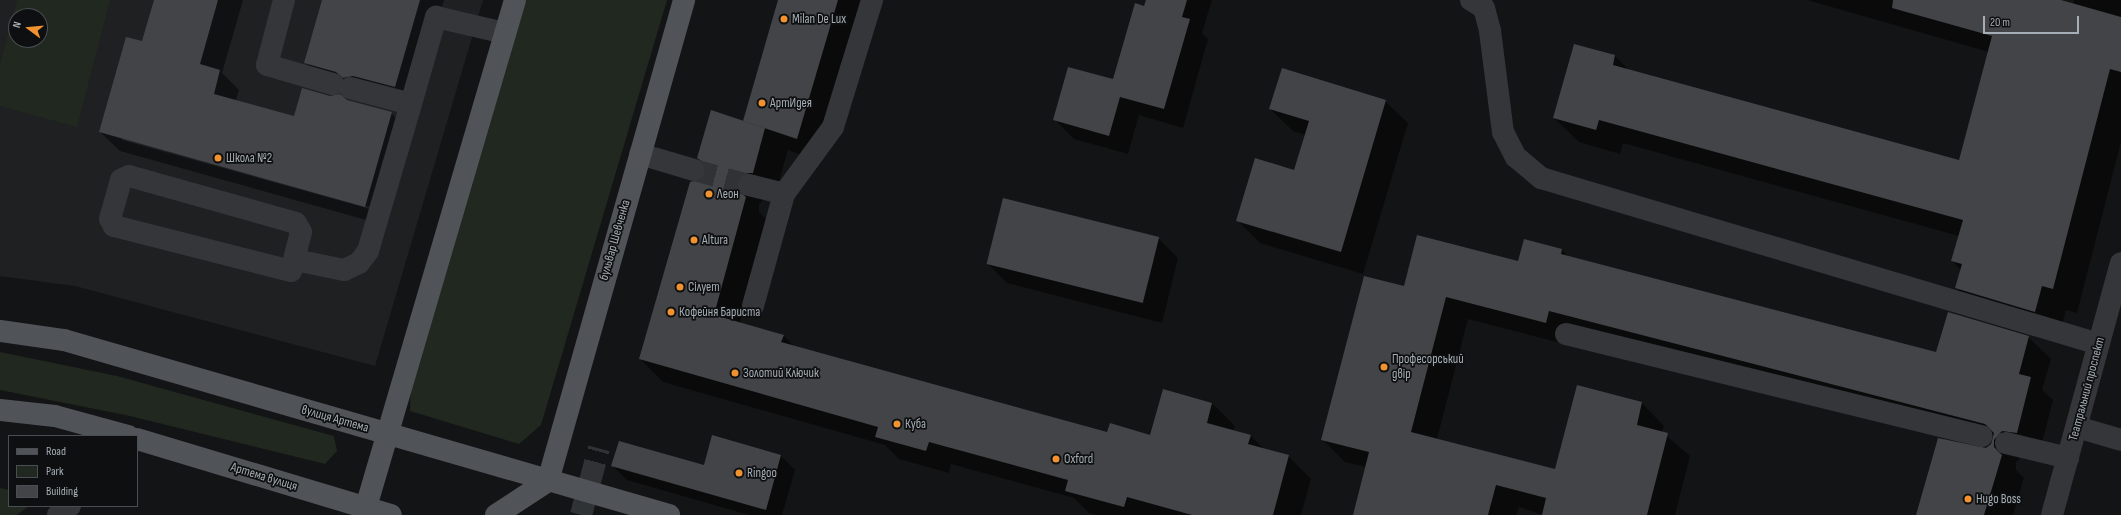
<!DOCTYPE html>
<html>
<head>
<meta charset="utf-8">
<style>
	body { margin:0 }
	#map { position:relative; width:2121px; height:515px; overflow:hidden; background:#131415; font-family:"Sofia Sans Condensed",sans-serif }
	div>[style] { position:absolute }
	.built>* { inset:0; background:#1f2022 }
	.green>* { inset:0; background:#202820 }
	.shadow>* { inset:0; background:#0007 }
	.building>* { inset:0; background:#424448; transform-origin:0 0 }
	.minor-tunnel>* { height:22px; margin-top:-11px; transform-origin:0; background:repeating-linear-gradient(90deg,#303335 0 22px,transparent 0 33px) }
	.minor>* { height:22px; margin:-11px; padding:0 11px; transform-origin:11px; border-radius:11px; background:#34363a }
	.major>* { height:22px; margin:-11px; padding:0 11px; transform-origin:11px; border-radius:11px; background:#505459 }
	.dots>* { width:11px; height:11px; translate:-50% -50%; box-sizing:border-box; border:2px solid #0e0f10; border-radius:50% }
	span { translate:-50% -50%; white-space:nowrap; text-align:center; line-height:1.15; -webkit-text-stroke:3.5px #0e0f10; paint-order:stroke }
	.poi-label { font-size:13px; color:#a5adb5 }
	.left { translate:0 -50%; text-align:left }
	.street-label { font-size:13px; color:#a5adb5 }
	.legend { position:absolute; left:8px; top:435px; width:130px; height:72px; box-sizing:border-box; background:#0e0f10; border:1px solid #4a4e52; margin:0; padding:5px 7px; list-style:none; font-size:12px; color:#a5adb5 }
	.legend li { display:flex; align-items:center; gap:8px; height:20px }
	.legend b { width:20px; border:1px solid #4a4e52 }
	.north { position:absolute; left:8px; top:8px; width:40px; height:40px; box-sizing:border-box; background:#0e0f10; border:1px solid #4a4e52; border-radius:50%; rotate:286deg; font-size:11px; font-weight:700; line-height:16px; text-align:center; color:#a5adb5 }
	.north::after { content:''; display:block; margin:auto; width:14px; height:18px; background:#f09230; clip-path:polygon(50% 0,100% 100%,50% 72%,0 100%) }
	.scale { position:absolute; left:1983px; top:16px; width:96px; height:18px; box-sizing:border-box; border:2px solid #a5adb5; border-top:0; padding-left:5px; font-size:12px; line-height:14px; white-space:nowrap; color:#a5adb5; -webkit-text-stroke:3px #0e0f10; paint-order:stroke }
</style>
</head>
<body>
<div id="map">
	<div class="built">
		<div style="clip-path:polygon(evenodd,0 0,483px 0,375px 366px,75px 286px,0 276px,0 0,16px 16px,40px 16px,40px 40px,16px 40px,16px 16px)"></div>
	</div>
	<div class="green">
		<div style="clip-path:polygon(evenodd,17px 0,110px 0,77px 127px,0 106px,0 65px,17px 0,16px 16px,40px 16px,40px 40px,16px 40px,16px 16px)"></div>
		<div style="clip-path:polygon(521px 0,667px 0,541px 425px,519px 444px,410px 411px,411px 373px)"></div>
		<div style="clip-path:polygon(0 352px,117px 376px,334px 436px,337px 451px,325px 464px,130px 416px,0 390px)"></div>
		<div style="clip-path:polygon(0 488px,9px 490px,9px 506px,29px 506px,17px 515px,0 515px)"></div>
	</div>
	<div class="shadow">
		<div style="clip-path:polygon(evenodd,155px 0,243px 0,222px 73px,239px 90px,236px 100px,295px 118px,391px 113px,410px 132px,384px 225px,120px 151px,100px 132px,143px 43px,155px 0,122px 138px,370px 207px,370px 209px,122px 140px,122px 138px)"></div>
		<div style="clip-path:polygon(323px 0,444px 0,414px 106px,325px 82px,305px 62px)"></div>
		<div style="clip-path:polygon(779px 0,867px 0,820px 161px,788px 150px,775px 195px,768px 195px,759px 204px,759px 212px,768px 221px,740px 323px,783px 335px,794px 346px,1108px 433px,1151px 436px,1164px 390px,1212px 403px,1235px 426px,1233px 431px,1251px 436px,1265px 450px,1288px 456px,1311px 479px,1301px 515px,1097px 515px,1089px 513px,1074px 498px,951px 464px,949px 473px,899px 459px,885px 445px,663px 382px,640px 359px,707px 173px,698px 158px,747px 123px)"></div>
		<div style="clip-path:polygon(1147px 0,1212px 0,1202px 33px,1208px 39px,1183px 128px,1139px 115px,1128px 154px,1074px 139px,1054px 119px,1113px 81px)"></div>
		<div style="clip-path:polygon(1807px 0,2058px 0,2073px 4px,2074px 0,2121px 0,2121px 142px,2077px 313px,2066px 310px,2059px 336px,1980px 312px,1956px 288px,1961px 270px,1952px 261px,1959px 236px,1623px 143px,1620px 154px,1579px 142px,1554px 118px,1575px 45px,1615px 56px,1629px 70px,1959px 162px,1989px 52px)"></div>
		<div style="clip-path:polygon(1385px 101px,1408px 123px,1363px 274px,1260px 243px,1237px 220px,1295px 171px,1306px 135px,1293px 131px,1270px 109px)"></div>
		<div style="clip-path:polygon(1159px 239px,1178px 258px,1162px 323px,1007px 283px,988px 264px)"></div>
		<div style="clip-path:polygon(1562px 250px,1569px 257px,1937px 353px,2028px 337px,2051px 359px,2042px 390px,2053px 400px,2039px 455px,2025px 453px,2016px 462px,2016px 470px,2024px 478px,2013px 515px,1917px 515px,1991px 443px,1571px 333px,1568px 345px,1468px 319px,1437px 439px,1556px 470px,1642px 403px,1664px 426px,1662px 432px,1690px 456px,1675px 515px,1543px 515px,1519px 507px,1516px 515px,1354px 515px,1366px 467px,1345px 462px,1322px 439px,1405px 287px)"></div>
		<div style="clip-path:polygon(713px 436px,781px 456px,795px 470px,782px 515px,749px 515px,627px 480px,613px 466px,704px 467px)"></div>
	</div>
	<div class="building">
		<div style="clip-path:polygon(154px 0,218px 0,200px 64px,220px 70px,214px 94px,294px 116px,302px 88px,330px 96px,340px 94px,347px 100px,392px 112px,365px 207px,99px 132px,126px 37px,142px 41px)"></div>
		<div style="clip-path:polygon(322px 0,420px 0,395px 87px,353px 76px,343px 78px,336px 72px,304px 63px)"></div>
		<div style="clip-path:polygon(778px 0,838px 0,797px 139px,743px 121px)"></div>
		<div style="clip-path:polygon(1146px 0,1187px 0,1182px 17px,1190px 19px,1164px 109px,1120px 97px,1109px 136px,1053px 120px,1068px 67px,1113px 79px,1135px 3px,1144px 6px)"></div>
		<div style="clip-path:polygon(1893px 0,2061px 0,2121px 17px,2121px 72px,2110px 69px,2053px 289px,2042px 286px,2035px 312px,1955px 288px,1962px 264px,1951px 261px,1963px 220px,1599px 120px,1596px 130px,1553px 118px,1574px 44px,1615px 55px,1613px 65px,1959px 160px,1992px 36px,1892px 8px)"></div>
		<div style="clip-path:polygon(1282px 68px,1386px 100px,1341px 252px,1236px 221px,1255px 158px,1294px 170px,1309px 121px,1269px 109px)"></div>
		<div style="clip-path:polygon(711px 110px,765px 128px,753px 173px,745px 173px,737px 182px,737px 189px,746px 197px,714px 315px,784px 335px,781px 342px,1107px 432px,1110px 423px,1150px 435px,1163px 389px,1212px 403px,1207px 423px,1251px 435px,1248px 444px,1289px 455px,1273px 515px,1192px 515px,1127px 497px,1124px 507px,1065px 491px,1068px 480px,929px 442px,926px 451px,875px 437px,878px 427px,639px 359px,690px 182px,702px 179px,706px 173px,703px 162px,697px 158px)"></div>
		<div style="left:1003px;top:198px;width:161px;height:68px;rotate:14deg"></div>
		<div style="clip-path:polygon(1417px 235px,1518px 261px,1524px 239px,1562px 249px,1561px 254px,1936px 352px,1948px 312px,2029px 336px,2019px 374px,2031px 377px,2017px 433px,2002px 431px,1994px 440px,1994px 447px,2002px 455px,1984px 515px,1916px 515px,1938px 438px,1986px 448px,1991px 444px,1994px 433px,1985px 424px,1549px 311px,1546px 323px,1446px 297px,1411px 432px,1555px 469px,1577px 385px,1642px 402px,1637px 425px,1668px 433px,1647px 515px,1542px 515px,1546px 498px,1496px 485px,1488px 515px,1353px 515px,1369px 452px,1321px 440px,1364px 276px,1404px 286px)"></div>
		<div style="clip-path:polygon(712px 435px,781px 455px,766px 510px,611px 466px,619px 441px,704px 465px)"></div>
	</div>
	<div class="minor-tunnel">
		<div style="left:694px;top:170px;width:57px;rotate:15.3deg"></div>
		<div style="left:581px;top:515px;width:69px;rotate:-75deg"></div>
	</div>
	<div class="minor">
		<div style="left:284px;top:0;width:67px;rotate:104.7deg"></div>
		<div style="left:267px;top:65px;width:69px;rotate:16.1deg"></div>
		<div style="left:1471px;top:0;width:15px;rotate:32deg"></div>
		<div style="left:1484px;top:8px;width:24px;rotate:75deg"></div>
		<div style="left:1490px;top:31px;width:102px;rotate:82.7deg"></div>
		<div style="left:1503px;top:132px;width:28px;rotate:63deg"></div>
		<div style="left:1516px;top:157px;width:33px;rotate:40deg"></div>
		<div style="left:1541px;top:178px;width:582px;rotate:16.57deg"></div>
		<div style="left:350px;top:88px;width:63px;rotate:14.7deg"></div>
		<div style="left:411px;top:104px;width:91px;rotate:-74deg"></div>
		<div style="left:436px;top:17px;width:71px;rotate:13.1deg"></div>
		<div style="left:640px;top:154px;width:56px;rotate:16.5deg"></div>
		<div style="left:129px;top:176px;width:173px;rotate:15.7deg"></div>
		<div style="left:296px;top:223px;width:10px;rotate:61deg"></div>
		<div style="left:301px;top:232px;width:40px;rotate:104.4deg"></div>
		<div style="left:291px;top:271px;width:183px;rotate:-165.7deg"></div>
		<div style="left:114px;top:226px;width:8px;rotate:-120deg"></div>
		<div style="left:110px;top:219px;width:41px;rotate:-74.2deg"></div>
		<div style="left:121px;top:180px;width:9px;rotate:-27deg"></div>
		<div style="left:749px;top:185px;width:36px;rotate:14deg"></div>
		<div style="left:784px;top:194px;width:116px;rotate:105.5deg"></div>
		<div style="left:784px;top:194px;width:83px;rotate:-53.8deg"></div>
		<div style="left:833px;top:127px;width:133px;rotate:-72.9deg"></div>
		<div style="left:295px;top:260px;width:50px;rotate:11.5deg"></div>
		<div style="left:344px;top:270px;width:17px;rotate:-25deg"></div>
		<div style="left:359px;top:263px;width:15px;rotate:-53deg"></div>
		<div style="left:368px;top:251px;width:153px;rotate:-73.7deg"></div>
		<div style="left:1566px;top:334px;width:428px;rotate:13.8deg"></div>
		<div style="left:2077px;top:427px;width:46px;rotate:16.5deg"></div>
		<div style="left:2006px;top:443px;width:64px;rotate:13.6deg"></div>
		<div style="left:58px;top:515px;width:15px;rotate:-37deg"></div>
		<div style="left:2052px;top:515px;width:261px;rotate:-74.7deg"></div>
	</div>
	<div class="major">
		<div style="left:0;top:331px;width:65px;rotate:8deg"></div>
		<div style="left:64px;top:340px;width:630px;rotate:16.13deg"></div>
		<div style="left:0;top:410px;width:55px;rotate:6.2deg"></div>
		<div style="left:55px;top:416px;width:76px;rotate:15.3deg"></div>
		<div style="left:137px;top:439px;width:265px;rotate:16.7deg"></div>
		<div style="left:366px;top:507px;width:528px;rotate:-73.62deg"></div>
		<div style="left:496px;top:515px;width:62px;rotate:-33.2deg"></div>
		<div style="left:548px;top:481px;width:500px;rotate:-74.2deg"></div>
	</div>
	<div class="dots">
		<div style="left:784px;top:19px;background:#f09230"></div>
		<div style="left:762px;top:103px;background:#f09230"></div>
		<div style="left:218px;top:158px;background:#f09230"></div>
		<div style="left:709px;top:194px;background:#f09230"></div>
		<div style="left:694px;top:240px;background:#f09230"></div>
		<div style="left:680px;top:287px;background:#f09230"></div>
		<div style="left:671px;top:312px;background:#f09230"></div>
		<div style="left:1384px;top:367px;background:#f09230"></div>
		<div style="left:735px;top:373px;background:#f09230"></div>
		<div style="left:897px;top:424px;background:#f09230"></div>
		<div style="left:1056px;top:459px;background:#f09230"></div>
		<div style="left:739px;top:473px;background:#f09230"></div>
		<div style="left:1968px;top:499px;background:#f09230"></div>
	</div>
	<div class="poi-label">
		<span class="left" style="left:792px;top:19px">Milan De Lux</span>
		<span class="left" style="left:770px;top:103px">АртИдея</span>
		<span class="left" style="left:226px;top:158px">Школа №2</span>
		<span class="left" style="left:717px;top:194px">Леон</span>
		<span class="left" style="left:702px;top:240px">Altura</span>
		<span class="left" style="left:688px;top:287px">Сілует</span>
		<span class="left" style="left:679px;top:312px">Кофейня Бариста</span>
		<span class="left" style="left:1392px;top:367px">Професорський<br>двір</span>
		<span class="left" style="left:743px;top:373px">Золотий Ключик</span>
		<span class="left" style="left:905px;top:424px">Куба</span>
		<span class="left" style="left:1064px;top:459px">Oxford</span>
		<span class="left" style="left:747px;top:473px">Ringoo</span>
		<span class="left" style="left:1976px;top:499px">Hugo Boss</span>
	</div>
	<div class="street-label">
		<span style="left:615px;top:240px;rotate:-74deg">бульвар Шевченка</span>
		<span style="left:2087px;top:389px;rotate:-75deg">Театральний проспект</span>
		<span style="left:335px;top:419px;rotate:16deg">вулиця Артема</span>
		<span style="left:264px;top:477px;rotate:17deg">Артема вулиця</span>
	</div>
	<ul class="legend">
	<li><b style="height:5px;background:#505459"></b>Road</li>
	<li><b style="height:11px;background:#202820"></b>Park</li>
	<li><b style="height:11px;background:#424448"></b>Building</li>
	</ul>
	<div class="north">N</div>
	<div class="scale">20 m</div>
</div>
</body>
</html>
